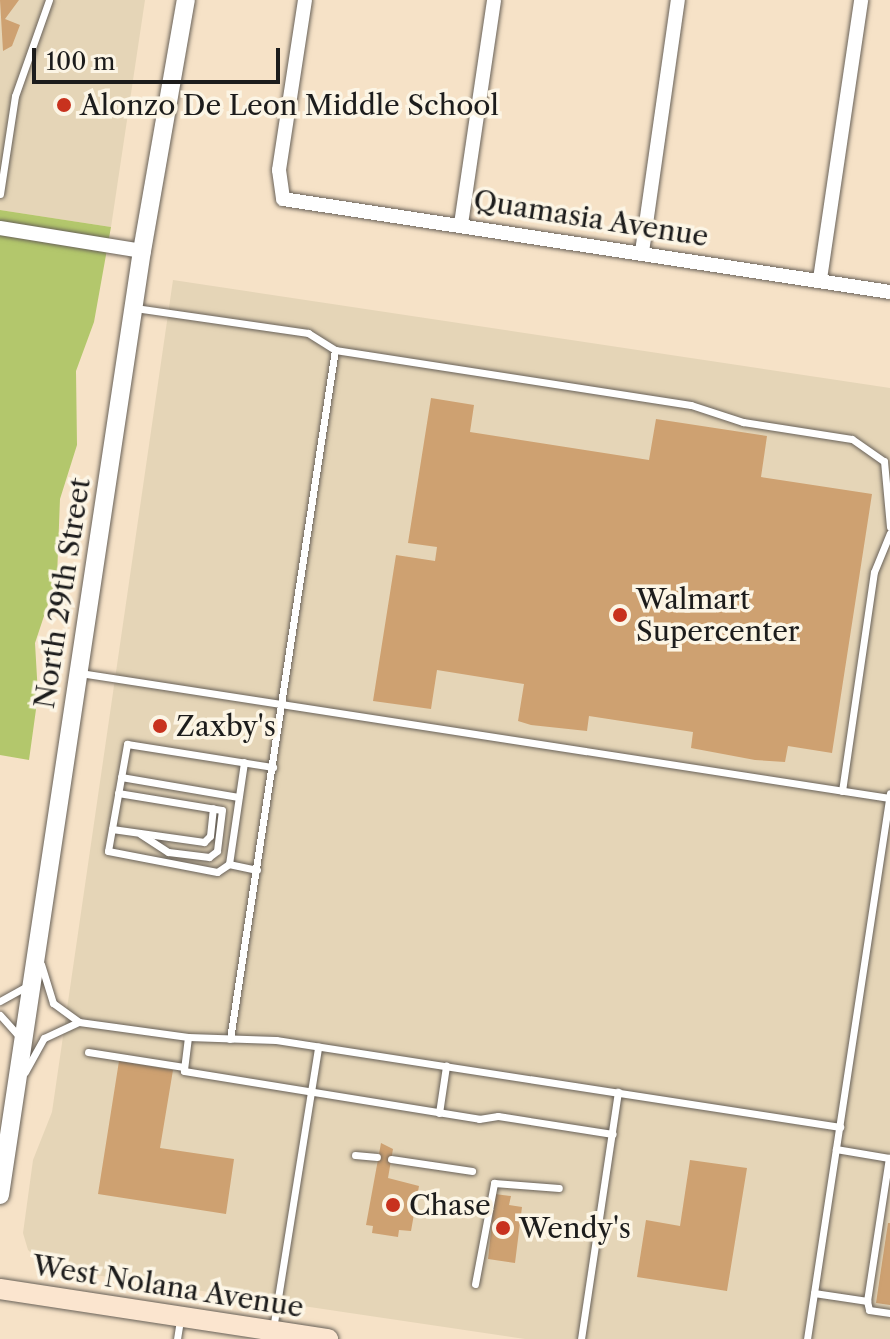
<!DOCTYPE html>
<html>
<head>
<meta charset="utf-8">
<style>
	body { margin:0 }
	#map { position:relative; width:890px; height:1339px; overflow:hidden; background:#f6e2c7; font-family:"Libre Caslon Text",serif }
	div>[style] { position:absolute }
	.built>* { inset:0; background:#e5d5b7 }
	.green>* { inset:0; background:#b3c76c }
	.building>* { inset:0; background:#cea171 }
	.roads { filter:drop-shadow(0 0 2px #686158) drop-shadow(0 0 2px #686158) }
	.service>* { height:7px; margin:-3.5px; padding:0 3.5px; transform-origin:3.5px; border-radius:3.5px; background:#fff }
	.minor>* { height:14px; margin:-7px; padding:0 7px; transform-origin:7px; border-radius:7px; background:#fff }
	.tertiary>* { height:18px; margin:-9px; padding:0 9px; transform-origin:9px; border-radius:9px; background:#fff }
	.secondary>* { height:20px; margin:-10px; padding:0 10px; transform-origin:10px; border-radius:10px; background:#fbe5cf }
	.dots>* { width:22px; height:22px; translate:-50% -50%; box-sizing:border-box; border:4px solid #fcf5e5; border-radius:50% }
	span { translate:-50% -50%; white-space:nowrap; text-align:center; line-height:1.15; -webkit-text-stroke:7px #fcf5e5; paint-order:stroke }
	.poi-label { font-size:28px; color:#1c1c1c }
	.left { translate:0 -50%; text-align:left }
	.street-label { font-size:28px; color:#1c1c1c }
	.scale { position:absolute; left:32px; top:48px; width:248px; height:36px; box-sizing:border-box; border:4px solid #1c1c1c; border-top:0; padding-left:10px; font-size:24px; line-height:28px; white-space:nowrap; color:#1c1c1c; -webkit-text-stroke:6px #fcf5e5; paint-order:stroke }
</style>
</head>
<body>
<div id="map">
	<div class="built">
		<div style="clip-path:polygon(0 0,145px 0,111px 227px,0 210px)"></div>
		<div style="clip-path:polygon(173px 280px,890px 388px,890px 1339px,525px 1339px,48px 1268px,28px 1250px,23px 1233px,33px 1160px,52px 1112px)"></div>
	</div>
	<div class="green">
		<div style="clip-path:polygon(0 210px,111px 227px,94px 322px,76px 371px,77px 445px,60px 499px,57px 577px,35px 643px,38px 695px,29px 760px,0 755px)"></div>
	</div>
	<div class="building">
		<div style="clip-path:polygon(0 0,19px 0,5px 19px,20px 25px,12px 46px,3px 51px)"></div>
		<div style="clip-path:polygon(431px 398px,474px 405px,470px 432px,649px 460px,656px 419px,767px 436px,761px 477px,872px 494px,832px 753px,788px 746px,785px 762px,755px 760px,691px 748px,693px 732px,589px 716px,587px 731px,531px 725px,518px 721px,524px 684px,437px 670px,431px 709px,373px 701px,396px 555px,435px 561px,437px 547px,408px 543px)"></div>
		<div style="clip-path:polygon(119px 1061px,173px 1070px,160px 1148px,234px 1159px,226px 1214px,98px 1194px)"></div>
		<div style="clip-path:polygon(381px 1143px,393px 1149px,388px 1178px,419px 1186px,411px 1231px,399px 1230px,398px 1237px,372px 1233px,373px 1226px,366px 1225px)"></div>
		<div style="clip-path:polygon(690px 1160px,747px 1168px,727px 1291px,637px 1277px,646px 1220px,680px 1226px)"></div>
		<div style="clip-path:polygon(495px 1194px,511px 1196px,509px 1205px,522px 1207px,515px 1263px,488px 1259px)"></div>
		<div style="clip-path:polygon(888px 1223px,890px 1223px,890px 1305px,876px 1303px)"></div>
	</div>
	<div class="roads">
		<div class="service">
			<div style="left:0;top:194px;width:99px;rotate:-81.3deg"></div>
			<div style="left:15px;top:96px;width:102px;rotate:-70.5deg"></div>
			<div style="left:135px;top:308px;width:175px;rotate:8.2deg"></div>
			<div style="left:308px;top:333px;width:32px;rotate:32deg"></div>
			<div style="left:335px;top:350px;width:360px;rotate:8.8deg"></div>
			<div style="left:691px;top:405px;width:55px;rotate:18.1deg"></div>
			<div style="left:743px;top:422px;width:110px;rotate:8.9deg"></div>
			<div style="left:852px;top:439px;width:39px;rotate:35deg"></div>
			<div style="left:884px;top:461px;width:66px;rotate:84.8deg"></div>
			<div style="left:80px;top:673px;width:819px;rotate:8.78deg"></div>
			<div style="left:121px;top:777px;width:119px;rotate:9.7deg"></div>
			<div style="left:842px;top:791px;width:221px;rotate:-81.7deg"></div>
			<div style="left:874px;top:572px;width:42px;rotate:-67.7deg"></div>
			<div style="left:118px;top:793px;width:105px;rotate:9.3deg"></div>
			<div style="left:222px;top:810px;width:41px;rotate:97deg"></div>
			<div style="left:217px;top:851px;width:10px;rotate:143deg"></div>
			<div style="left:209px;top:857px;width:41px;rotate:-173deg"></div>
			<div style="left:168px;top:852px;width:33px;rotate:-147deg"></div>
			<div style="left:112px;top:829px;width:93px;rotate:8deg"></div>
			<div style="left:204px;top:842px;width:8px;rotate:-45deg"></div>
			<div style="left:210px;top:836px;width:28px;rotate:-84deg"></div>
			<div style="left:229px;top:864px;width:103px;rotate:-81.6deg"></div>
			<div style="left:257px;top:870px;width:29px;rotate:-168deg"></div>
			<div style="left:229px;top:864px;width:14px;rotate:146deg"></div>
			<div style="left:217px;top:872px;width:111px;rotate:-169.1deg"></div>
			<div style="left:108px;top:851px;width:109px;rotate:-79.9deg"></div>
			<div style="left:127px;top:744px;width:148px;rotate:9deg"></div>
			<div style="left:41px;top:964px;width:41px;rotate:72.9deg"></div>
			<div style="left:53px;top:1003px;width:32px;rotate:36deg"></div>
			<div style="left:79px;top:1022px;width:110px;rotate:7.8deg"></div>
			<div style="left:188px;top:1037px;width:88px;rotate:2deg"></div>
			<div style="left:276px;top:1040px;width:571px;rotate:8.77deg"></div>
			<div style="left:0;top:1001px;width:31px;rotate:-29deg"></div>
			<div style="left:0;top:1015px;width:30px;rotate:48deg"></div>
			<div style="left:188px;top:1037px;width:34px;rotate:97deg"></div>
			<div style="left:184px;top:1071px;width:299px;rotate:9.2deg"></div>
			<div style="left:479px;top:1119px;width:19px;rotate:-9deg"></div>
			<div style="left:498px;top:1116px;width:116px;rotate:8.9deg"></div>
			<div style="left:230px;top:1039px;width:697px;rotate:-81.34deg"></div>
			<div style="left:88px;top:1052px;width:97px;rotate:8.9deg"></div>
			<div style="left:25px;top:1072px;width:39px;rotate:-61deg"></div>
			<div style="left:44px;top:1038px;width:38px;rotate:-25deg"></div>
			<div style="left:439px;top:1113px;width:48px;rotate:-81.5deg"></div>
			<div style="left:355px;top:1155px;width:22px;rotate:5deg"></div>
			<div style="left:391px;top:1159px;width:82px;rotate:8.4deg"></div>
			<div style="left:475px;top:1284px;width:103px;rotate:-79.3deg"></div>
			<div style="left:494px;top:1183px;width:65px;rotate:4.4deg"></div>
			<div style="left:814px;top:1293px;width:54px;rotate:8.6deg"></div>
			<div style="left:867px;top:1301px;width:145px;rotate:-81.3deg"></div>
			<div style="left:889px;top:1158px;width:54px;rotate:-170.4deg"></div>
			<div style="left:867px;top:1301px;width:9px;rotate:77deg"></div>
			<div style="left:869px;top:1310px;width:21px;rotate:8deg"></div>
			<div style="left:273px;top:1329px;width:286px;rotate:-80.9deg"></div>
			<div style="left:177px;top:1339px;width:20px;rotate:-81deg"></div>
			<div style="left:581px;top:1339px;width:250px;rotate:-81.5deg"></div>
			<div style="left:807px;top:1339px;width:552px;rotate:-81.36deg"></div>
		</div>
		<div class="minor">
			<div style="left:305px;top:0;width:172px;rotate:98.7deg"></div>
			<div style="left:279px;top:170px;width:29px;rotate:82deg"></div>
			<div style="left:283px;top:199px;width:614px;rotate:8.71deg"></div>
			<div style="left:461px;top:224px;width:226px;rotate:-81.6deg"></div>
			<div style="left:0;top:228px;width:144px;rotate:9.2deg"></div>
			<div style="left:642px;top:252px;width:255px;rotate:-81.9deg"></div>
			<div style="left:820px;top:279px;width:282px;rotate:-81.6deg"></div>
		</div>
		<div class="tertiary">
			<div style="left:0;top:1195px;width:955px;rotate:-81.45deg"></div>
			<div style="left:142px;top:251px;width:255px;rotate:-80.1deg"></div>
		</div>
		<div class="secondary">
			<div style="left:0;top:1289px;width:332px;rotate:8.7deg"></div>
		</div>
	</div>
	<div class="dots">
		<div style="left:64px;top:105px;background:#c8321e"></div>
		<div style="left:620px;top:615px;background:#c8321e"></div>
		<div style="left:160px;top:726px;background:#c8321e"></div>
		<div style="left:393px;top:1205px;background:#c8321e"></div>
		<div style="left:503px;top:1228px;background:#c8321e"></div>
	</div>
	<div class="poi-label">
		<span class="left" style="left:80px;top:105px">Alonzo De Leon Middle School</span>
		<span class="left" style="left:636px;top:615px">Walmart<br>Supercenter</span>
		<span class="left" style="left:176px;top:726px">Zaxby's</span>
		<span class="left" style="left:409px;top:1205px">Chase</span>
		<span class="left" style="left:519px;top:1228px">Wendy's</span>
	</div>
	<div class="street-label">
		<span style="left:591px;top:218px;rotate:9deg">Quamasia Avenue</span>
		<span style="left:62px;top:593px;rotate:-81deg">North 29th Street</span>
		<span style="left:168px;top:1286px;rotate:9deg">West Nolana Avenue</span>
	</div>
	<div class="scale">100 m</div>
</div>
</body>
</html>
